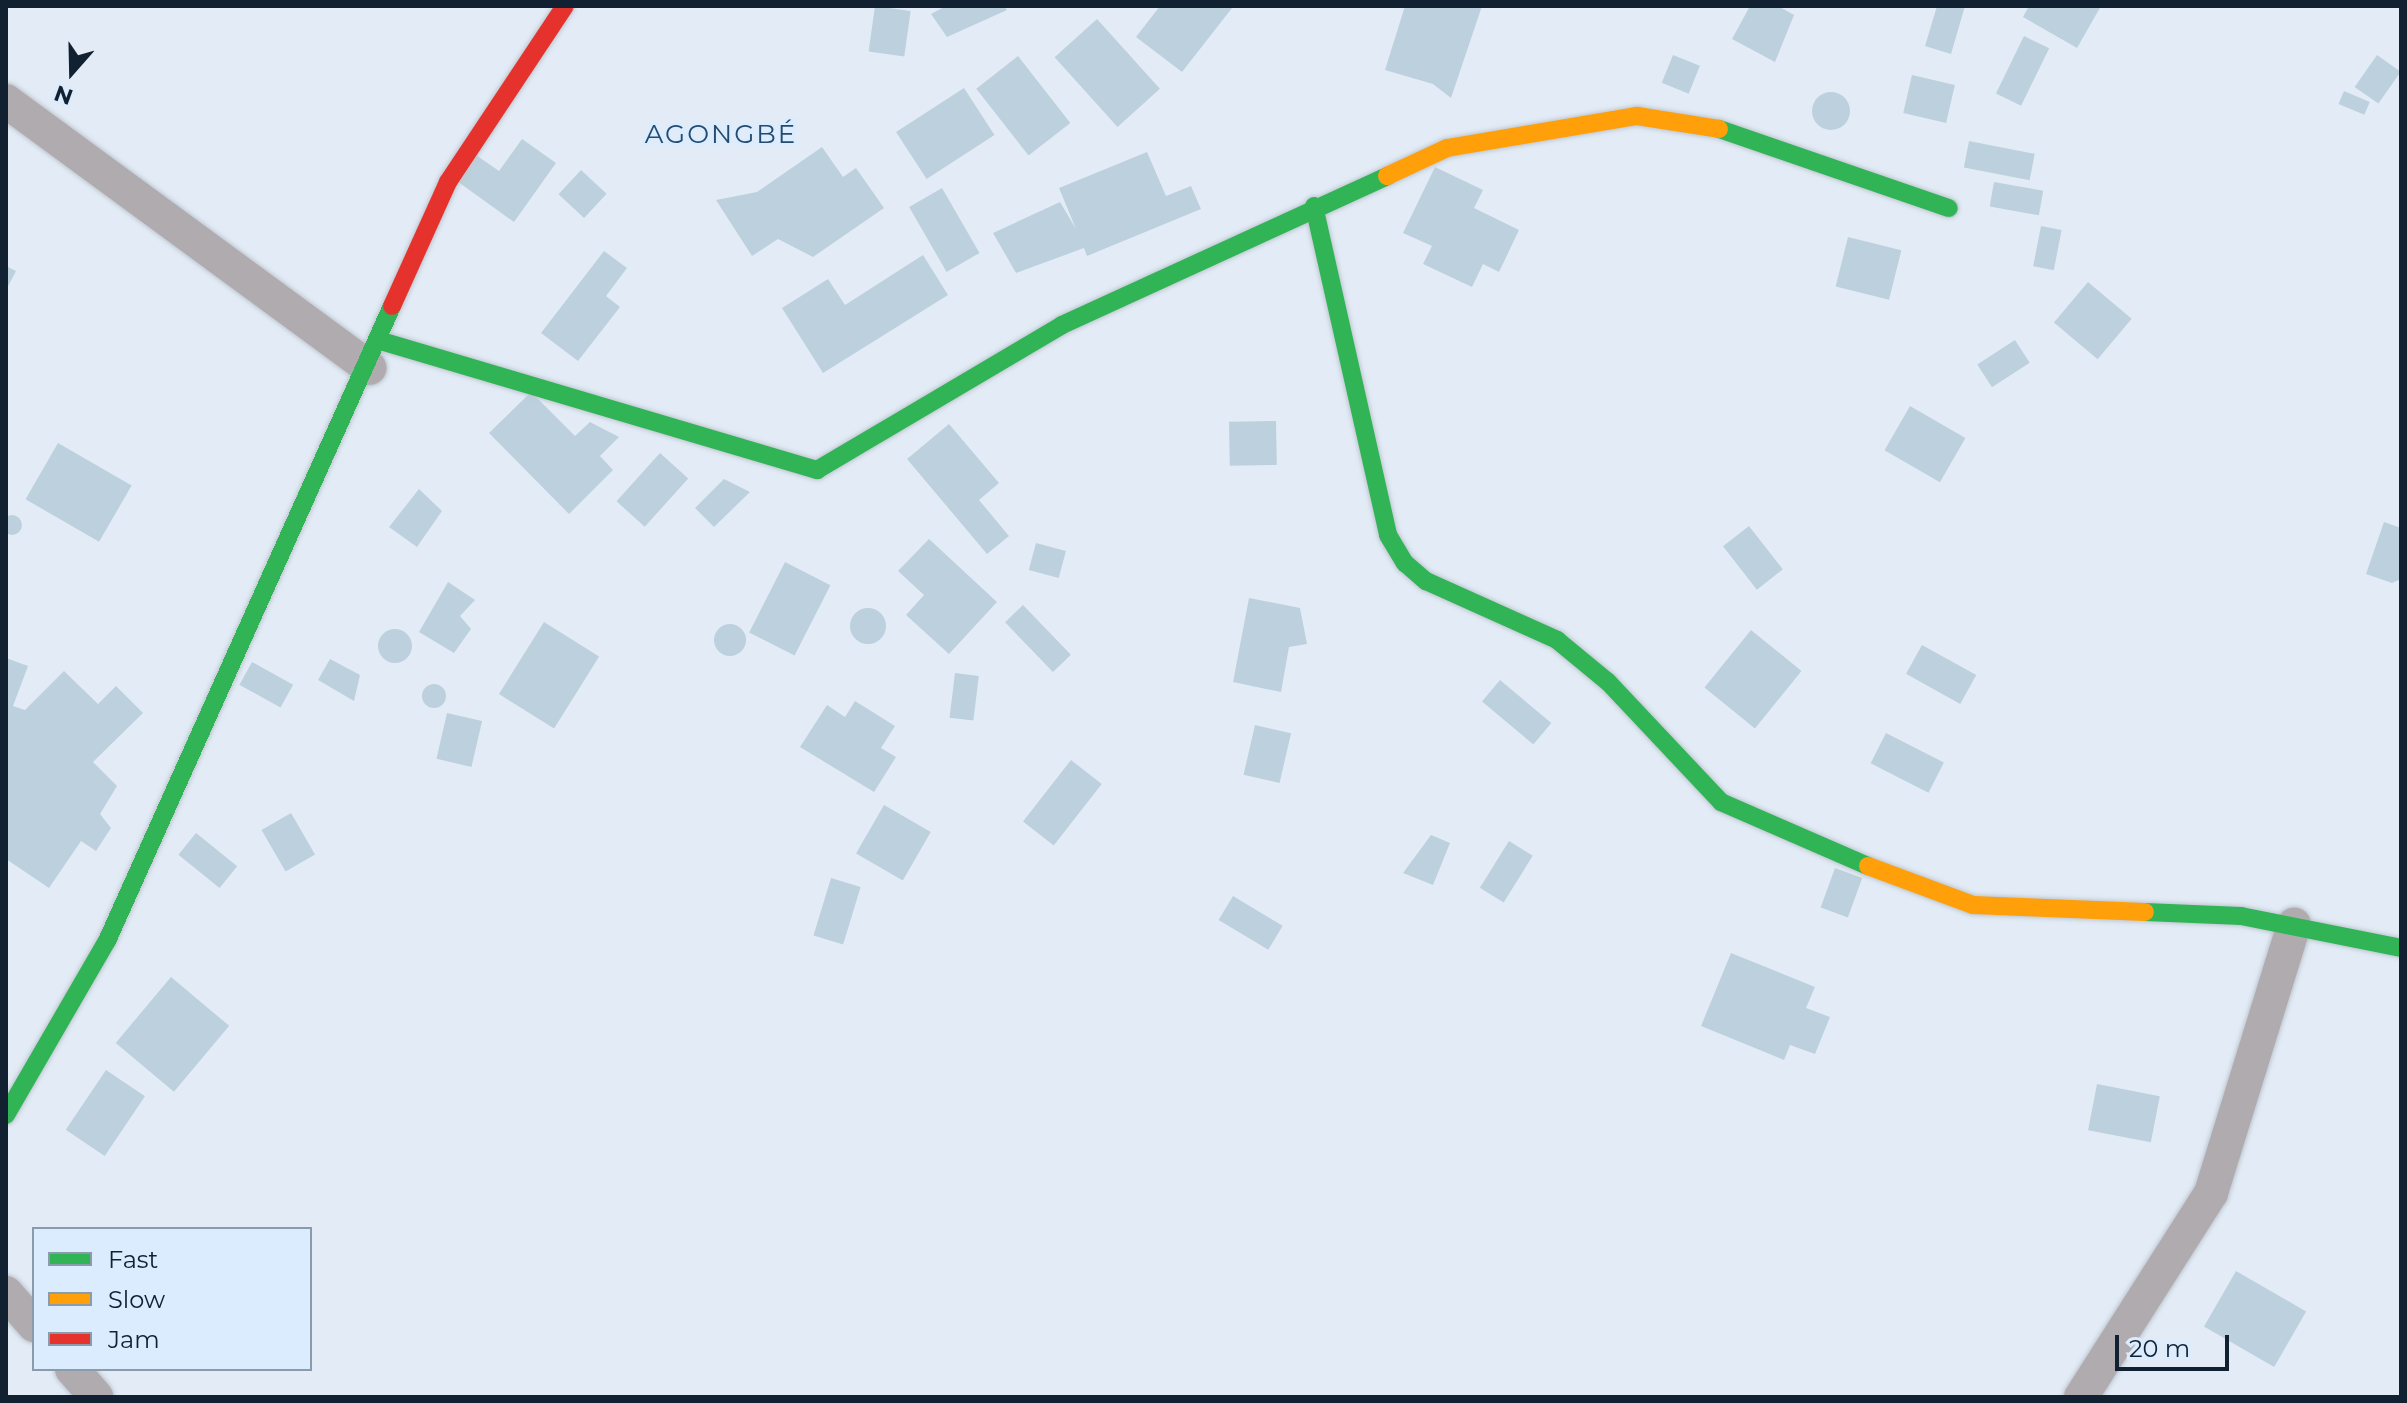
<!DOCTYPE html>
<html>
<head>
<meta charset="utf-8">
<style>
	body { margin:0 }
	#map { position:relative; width:2407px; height:1403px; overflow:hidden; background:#e3ecf6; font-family:Montserrat,sans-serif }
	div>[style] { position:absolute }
	.building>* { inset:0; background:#bcd1dd; transform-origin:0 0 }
	.round { border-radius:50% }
	.roads { filter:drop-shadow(0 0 2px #bfc7d1) drop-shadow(0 0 2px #bfc7d1) }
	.street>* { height:34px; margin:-17px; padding:0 17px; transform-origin:17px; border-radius:17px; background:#b0abaf }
	.fast>* { height:18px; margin:-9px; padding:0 9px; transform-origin:9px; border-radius:9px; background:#30b455 }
	.slow>* { height:18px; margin:-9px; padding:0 9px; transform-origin:9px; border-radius:9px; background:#ff9f0a }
	.jam>* { height:18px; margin:-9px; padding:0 9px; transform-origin:9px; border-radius:9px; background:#e5322d }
	span { translate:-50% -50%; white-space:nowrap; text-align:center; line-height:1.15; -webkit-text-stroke:6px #dbecfe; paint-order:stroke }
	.quarter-label { font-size:26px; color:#244b6f; letter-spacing:2px }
	.frame { position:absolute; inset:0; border:8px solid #112131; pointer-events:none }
	.legend { position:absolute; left:32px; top:1227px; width:280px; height:144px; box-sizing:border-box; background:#dbecfe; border:2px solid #8a9bac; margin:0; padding:10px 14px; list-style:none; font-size:24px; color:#112131 }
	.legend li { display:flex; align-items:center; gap:16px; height:40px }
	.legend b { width:40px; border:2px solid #8a9bac }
	.north { position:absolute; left:32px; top:32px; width:80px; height:80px; -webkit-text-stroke:6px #dbecfe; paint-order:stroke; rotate:200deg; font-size:22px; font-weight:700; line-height:32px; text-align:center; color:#112131 }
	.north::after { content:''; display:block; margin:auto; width:28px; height:36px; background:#112131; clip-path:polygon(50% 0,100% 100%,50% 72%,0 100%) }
	.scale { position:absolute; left:2115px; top:1335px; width:114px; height:36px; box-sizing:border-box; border:4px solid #112131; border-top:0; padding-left:10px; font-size:24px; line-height:28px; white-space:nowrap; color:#112131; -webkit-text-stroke:6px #dbecfe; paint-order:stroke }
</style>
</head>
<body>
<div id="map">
	<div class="building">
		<div style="left:875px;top:6px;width:36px;height:46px;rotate:8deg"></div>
		<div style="clip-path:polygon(946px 6px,1004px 6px,1007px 10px,947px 37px,931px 14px)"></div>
		<div style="clip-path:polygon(1160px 6px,1229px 6px,1232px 8px,1182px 72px,1136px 37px)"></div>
		<div style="clip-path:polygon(1405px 6px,1482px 6px,1451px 98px,1433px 84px,1385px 70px)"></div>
		<div style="clip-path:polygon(1750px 6px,1778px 6px,1794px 15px,1775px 62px,1732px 39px)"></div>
		<div style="clip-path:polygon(1937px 6px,1965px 6px,1951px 54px,1925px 46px)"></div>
		<div style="clip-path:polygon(2029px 6px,2101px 6px,2077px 48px,2023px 17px)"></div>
		<div style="left:1097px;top:19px;width:94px;height:57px;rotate:48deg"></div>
		<div style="left:2024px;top:36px;width:28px;height:64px;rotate:26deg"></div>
		<div style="left:1673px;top:55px;width:29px;height:30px;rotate:22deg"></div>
		<div style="left:2377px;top:55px;width:29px;height:39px;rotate:35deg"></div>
		<div style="left:1018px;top:56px;width:85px;height:53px;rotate:52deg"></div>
		<div style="left:1912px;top:75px;width:44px;height:39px;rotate:13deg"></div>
		<div style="left:964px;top:88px;width:56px;height:81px;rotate:57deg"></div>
		<div style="left:2344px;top:91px;width:28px;height:14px;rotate:23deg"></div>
		<div class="round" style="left:1812px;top:92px;width:38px;height:38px"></div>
		<div style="clip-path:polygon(522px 139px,556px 163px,514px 222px,454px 179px,473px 153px,499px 171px)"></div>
		<div style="left:1969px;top:141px;width:67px;height:27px;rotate:11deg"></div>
		<div style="clip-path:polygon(822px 147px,843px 177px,856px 168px,884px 208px,813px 257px,778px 239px,752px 256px,716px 200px,757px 192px)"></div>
		<div style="clip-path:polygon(1147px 152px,1166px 196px,1191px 186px,1201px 209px,1087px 256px,1084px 248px,1016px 273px,993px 233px,1060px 202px,1076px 229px,1059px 188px)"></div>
		<div style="clip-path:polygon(1435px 167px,1483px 190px,1474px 208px,1519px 230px,1499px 272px,1483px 264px,1472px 287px,1423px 264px,1432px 246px,1403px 233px)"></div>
		<div style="left:581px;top:170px;width:35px;height:33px;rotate:43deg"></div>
		<div style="left:1994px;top:182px;width:50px;height:25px;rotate:10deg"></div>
		<div style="left:942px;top:188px;width:75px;height:38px;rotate:60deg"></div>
		<div style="left:2041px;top:226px;width:21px;height:41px;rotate:11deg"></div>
		<div style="left:1848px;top:237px;width:55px;height:51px;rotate:14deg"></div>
		<div style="clip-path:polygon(604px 251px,627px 268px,606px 296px,620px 307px,578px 361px,541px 333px)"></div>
		<div style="clip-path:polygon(923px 255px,948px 295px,823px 373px,782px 308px,828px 279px,845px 305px)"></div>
		<div style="clip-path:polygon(6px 266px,16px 271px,6px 290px)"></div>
		<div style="left:2088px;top:282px;width:57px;height:53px;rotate:40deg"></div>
		<div style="left:2015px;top:340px;width:27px;height:45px;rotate:57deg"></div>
		<div style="clip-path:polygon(531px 392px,575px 436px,590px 422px,619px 437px,600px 456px,613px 470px,569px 514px,489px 433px)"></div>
		<div style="left:1910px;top:406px;width:64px;height:51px;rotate:30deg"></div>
		<div style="left:1276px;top:421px;width:44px;height:47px;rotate:89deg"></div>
		<div style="clip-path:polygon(949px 424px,999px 483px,979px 500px,1009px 536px,987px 554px,907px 459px)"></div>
		<div style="left:58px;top:443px;width:85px;height:65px;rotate:30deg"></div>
		<div style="left:660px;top:453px;width:38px;height:65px;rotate:42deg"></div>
		<div style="clip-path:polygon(724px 479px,750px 492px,714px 527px,695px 508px)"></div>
		<div style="clip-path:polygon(419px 489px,442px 511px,417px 547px,389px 527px)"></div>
		<div class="round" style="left:2px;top:515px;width:20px;height:20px"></div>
		<div style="clip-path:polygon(2384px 522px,2401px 528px,2401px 579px,2392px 583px,2366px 574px)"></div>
		<div style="left:1749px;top:526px;width:55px;height:33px;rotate:52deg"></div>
		<div style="clip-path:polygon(929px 539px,997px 602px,949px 654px,906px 615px,924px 595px,898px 571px)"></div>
		<div style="left:1036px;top:543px;width:31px;height:28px;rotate:15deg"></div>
		<div style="left:785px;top:562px;width:51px;height:79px;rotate:27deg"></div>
		<div style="clip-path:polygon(448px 582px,475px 600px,460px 616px,471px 629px,454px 653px,419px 632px)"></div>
		<div style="clip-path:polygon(1249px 598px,1300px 608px,1307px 644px,1289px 647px,1281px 692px,1233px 682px)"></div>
		<div style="left:1023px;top:605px;width:69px;height:25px;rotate:46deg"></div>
		<div class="round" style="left:850px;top:608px;width:36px;height:36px"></div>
		<div style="left:544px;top:622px;width:65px;height:85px;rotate:32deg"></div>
		<div class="round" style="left:714px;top:624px;width:32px;height:32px"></div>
		<div class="round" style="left:378px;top:629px;width:34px;height:34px"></div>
		<div style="left:1751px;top:630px;width:65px;height:74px;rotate:39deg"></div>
		<div style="left:1922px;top:645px;width:62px;height:33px;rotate:29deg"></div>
		<div style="clip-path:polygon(6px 658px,28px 666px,13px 706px,25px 710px,64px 671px,98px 704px,116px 686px,143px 713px,93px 762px,117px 786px,100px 814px,111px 828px,96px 851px,81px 841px,49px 888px,6px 859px)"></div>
		<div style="clip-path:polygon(330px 659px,360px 675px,354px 701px,318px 680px)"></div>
		<div style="left:252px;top:662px;width:47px;height:26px;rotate:29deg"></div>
		<div style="left:955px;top:673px;width:24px;height:45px;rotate:7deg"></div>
		<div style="left:1500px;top:680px;width:67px;height:28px;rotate:40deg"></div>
		<div class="round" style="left:422px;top:684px;width:24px;height:24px"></div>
		<div style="clip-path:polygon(855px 701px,895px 726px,881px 748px,896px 757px,874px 792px,800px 747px,827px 705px,845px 717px)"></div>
		<div style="left:447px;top:713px;width:36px;height:47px;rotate:13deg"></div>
		<div style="left:1255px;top:725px;width:37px;height:51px;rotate:13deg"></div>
		<div style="left:1886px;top:733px;width:65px;height:34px;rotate:27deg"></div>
		<div style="left:1071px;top:760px;width:39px;height:78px;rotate:38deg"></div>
		<div style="left:884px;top:805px;width:54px;height:56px;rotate:30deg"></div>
		<div style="left:291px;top:813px;width:48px;height:34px;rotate:60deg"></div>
		<div style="left:196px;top:833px;width:53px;height:28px;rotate:39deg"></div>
		<div style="clip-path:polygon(1431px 835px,1450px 843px,1433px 885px,1403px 873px)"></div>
		<div style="left:1509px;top:841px;width:28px;height:55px;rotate:32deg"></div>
		<div style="left:1835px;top:868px;width:29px;height:42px;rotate:20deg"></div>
		<div style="left:831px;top:878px;width:31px;height:60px;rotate:17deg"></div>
		<div style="left:1233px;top:896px;width:58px;height:28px;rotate:31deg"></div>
		<div style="clip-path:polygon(1731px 953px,1815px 987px,1806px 1008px,1830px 1017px,1815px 1054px,1790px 1045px,1784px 1060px,1701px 1026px)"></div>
		<div style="left:171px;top:977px;width:76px;height:86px;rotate:40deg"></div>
		<div style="left:106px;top:1070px;width:47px;height:72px;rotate:34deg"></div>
		<div style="left:2097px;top:1084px;width:64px;height:47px;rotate:11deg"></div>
		<div style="left:2236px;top:1271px;width:81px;height:64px;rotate:30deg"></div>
	</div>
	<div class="roads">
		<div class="street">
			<div style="left:6px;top:101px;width:451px;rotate:36.3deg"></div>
			<div style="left:6px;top:1293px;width:43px;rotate:48.8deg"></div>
			<div style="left:72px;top:1369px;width:37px;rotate:49deg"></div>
			<div style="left:2081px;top:1397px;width:242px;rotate:-57.5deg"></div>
			<div style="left:2211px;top:1193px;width:281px;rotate:-72.8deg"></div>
		</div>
		<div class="fast">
			<div style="left:1719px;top:129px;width:243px;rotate:19deg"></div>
			<div style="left:1314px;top:206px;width:337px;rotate:77.3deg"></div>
			<div style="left:1388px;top:535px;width:33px;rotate:59deg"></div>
			<div style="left:1405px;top:563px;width:28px;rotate:41deg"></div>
			<div style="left:1426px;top:581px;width:144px;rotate:24.2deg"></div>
			<div style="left:1557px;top:640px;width:66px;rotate:39.5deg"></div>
			<div style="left:1608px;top:682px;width:165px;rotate:46.7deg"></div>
			<div style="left:1721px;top:802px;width:160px;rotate:23.5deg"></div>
			<div style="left:381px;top:341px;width:455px;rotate:16.5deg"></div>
			<div style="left:817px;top:470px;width:285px;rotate:-30.6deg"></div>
			<div style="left:1062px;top:325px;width:358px;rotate:-24.6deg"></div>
			<div style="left:2145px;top:912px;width:96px;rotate:2.4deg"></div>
			<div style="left:2241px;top:916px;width:163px;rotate:11.3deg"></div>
			<div style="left:6px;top:1115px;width:201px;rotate:-59.9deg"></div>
			<div style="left:107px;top:941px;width:696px;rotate:-65.83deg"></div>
		</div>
		<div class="slow">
			<div style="left:1387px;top:176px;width:66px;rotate:-25deg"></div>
			<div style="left:1447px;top:148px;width:193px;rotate:-9.6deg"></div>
			<div style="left:1637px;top:116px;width:83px;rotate:9deg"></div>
			<div style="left:1868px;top:866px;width:112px;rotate:20.4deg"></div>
			<div style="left:1973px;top:905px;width:172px;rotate:2.3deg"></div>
		</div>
		<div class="jam">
			<div style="left:392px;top:306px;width:136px;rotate:-65.7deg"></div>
			<div style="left:448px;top:182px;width:211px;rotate:-56.4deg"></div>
		</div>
	</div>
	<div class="quarter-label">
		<span style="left:721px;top:135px">AGONGBÉ</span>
	</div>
	<div class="frame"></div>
	<ul class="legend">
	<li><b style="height:10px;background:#30b455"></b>Fast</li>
	<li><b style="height:10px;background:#ff9f0a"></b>Slow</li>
	<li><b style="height:10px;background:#e5322d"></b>Jam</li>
	</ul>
	<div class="north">N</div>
	<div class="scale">20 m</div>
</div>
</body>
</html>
